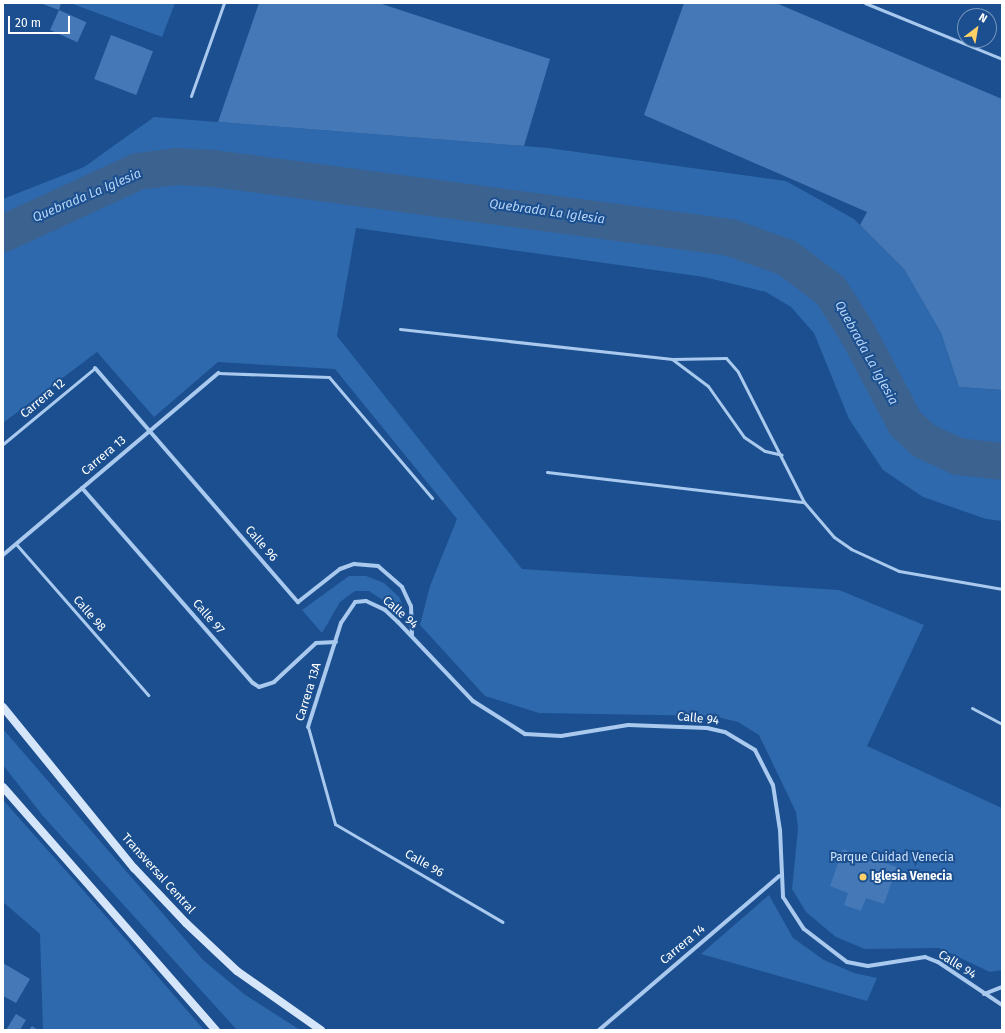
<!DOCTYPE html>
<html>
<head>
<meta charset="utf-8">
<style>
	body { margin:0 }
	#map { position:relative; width:1005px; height:1033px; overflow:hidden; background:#1b4f8f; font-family:"Fira Sans",sans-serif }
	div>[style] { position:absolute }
	.green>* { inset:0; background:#2e69ad }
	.river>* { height:37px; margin:-18.5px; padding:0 18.5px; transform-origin:18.5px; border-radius:18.5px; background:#3c6290 }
	.building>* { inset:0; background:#4478b7; transform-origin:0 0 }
	.service>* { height:3px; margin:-1.5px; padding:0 1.5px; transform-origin:1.5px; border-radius:1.5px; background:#a9c9ee }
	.minor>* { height:4px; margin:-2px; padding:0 2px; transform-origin:2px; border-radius:2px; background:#a9c9ee }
	.secondary>* { height:8px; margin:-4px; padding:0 4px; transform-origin:4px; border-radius:4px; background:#d6e6fa }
	.dots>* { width:11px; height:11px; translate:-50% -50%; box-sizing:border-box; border:2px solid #1b4f8f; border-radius:50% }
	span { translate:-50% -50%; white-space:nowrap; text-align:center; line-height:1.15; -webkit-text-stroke:4px #1b4f8f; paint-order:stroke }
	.street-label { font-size:12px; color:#fff }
	.park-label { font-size:12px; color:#cfe3fa }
	.poi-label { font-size:12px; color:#fff; font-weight:700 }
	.left { translate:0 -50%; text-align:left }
	.water-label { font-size:13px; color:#b5d3f5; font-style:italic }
	.frame { position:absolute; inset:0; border:4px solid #fff; pointer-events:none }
	.north { position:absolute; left:957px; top:8px; width:40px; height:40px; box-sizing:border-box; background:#1b4f8f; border:1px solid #7695bc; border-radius:50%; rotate:31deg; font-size:11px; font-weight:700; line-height:16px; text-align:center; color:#fff }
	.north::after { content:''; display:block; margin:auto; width:14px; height:18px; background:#ffd166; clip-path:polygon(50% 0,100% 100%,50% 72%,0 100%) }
	.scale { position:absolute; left:8px; top:16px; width:62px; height:18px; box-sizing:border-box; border:2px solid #fff; border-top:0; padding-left:5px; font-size:12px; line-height:14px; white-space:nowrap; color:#fff; -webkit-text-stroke:3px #1b4f8f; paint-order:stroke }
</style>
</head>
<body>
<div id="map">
	<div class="green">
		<div style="clip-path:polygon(70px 3px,175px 3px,162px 37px)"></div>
		<div style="clip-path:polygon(154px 117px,548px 148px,786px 181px,854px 219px,904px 269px,941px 333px,959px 387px,1002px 390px,1002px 521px,986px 519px,923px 497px,883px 470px,849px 419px,814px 333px,791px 307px,766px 292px,704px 277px,356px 228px,337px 336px,522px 569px,839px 590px,924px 625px,867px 746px,1002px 808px,1002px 970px,990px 972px,939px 948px,865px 949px,836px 937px,806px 912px,792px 889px,798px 829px,796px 812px,759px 735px,738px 722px,713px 716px,539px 713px,485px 696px,420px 625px,430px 586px,457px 519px,335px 369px,218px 362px,154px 417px,97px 352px,3px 423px,3px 199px,84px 167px)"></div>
		<div style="clip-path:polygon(349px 576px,366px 576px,384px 583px,399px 597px,408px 617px,369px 591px,355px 591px,340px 602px,322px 633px,302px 610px)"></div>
		<div style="clip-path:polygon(3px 729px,203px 960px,244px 994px,300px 1030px,237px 1030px,43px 816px,3px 765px)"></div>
		<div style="clip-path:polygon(3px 800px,83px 890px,204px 1030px,43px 1030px,40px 934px,3px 902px)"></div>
		<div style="clip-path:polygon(769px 895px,793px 938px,824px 960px,854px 973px,877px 978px,867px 1001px,701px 954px)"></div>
	</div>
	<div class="river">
		<div style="left:3px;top:233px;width:148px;rotate:-24.8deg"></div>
		<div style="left:137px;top:171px;width:38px;rotate:-7deg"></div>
		<div style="left:175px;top:166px;width:38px;rotate:3deg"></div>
		<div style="left:213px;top:168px;width:522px;rotate:7.6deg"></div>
		<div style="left:730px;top:237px;width:59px;rotate:19.7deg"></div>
		<div style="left:786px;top:257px;width:55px;rotate:36.9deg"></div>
		<div style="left:830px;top:290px;width:52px;rotate:57.5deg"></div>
		<div style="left:858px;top:334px;width:101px;rotate:62.2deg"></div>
		<div style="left:905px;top:423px;width:25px;rotate:43deg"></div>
		<div style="left:923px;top:440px;width:38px;rotate:25deg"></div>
		<div style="left:957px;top:456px;width:45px;rotate:6.3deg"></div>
	</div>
	<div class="building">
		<div style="clip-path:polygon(40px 3px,61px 3px,59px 10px)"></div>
		<div style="clip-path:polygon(259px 3px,379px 3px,550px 59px,524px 146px,218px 122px)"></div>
		<div style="clip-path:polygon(684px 3px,776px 3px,1002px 99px,1002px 390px,959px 387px,941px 333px,904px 269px,860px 225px,867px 212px,644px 115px)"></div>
		<div style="left:59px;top:10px;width:30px;height:22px;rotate:24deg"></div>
		<div style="left:111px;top:35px;width:45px;height:47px;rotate:21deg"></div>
		<div style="clip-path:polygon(843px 849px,897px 867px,884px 904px,866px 898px,861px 911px,844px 905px,848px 893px,830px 886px)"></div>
		<div style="clip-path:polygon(3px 963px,30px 979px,16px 1003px,3px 996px)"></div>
		<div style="clip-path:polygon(16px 1014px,26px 1020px,20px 1030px,6px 1030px)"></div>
		<div style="clip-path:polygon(32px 1026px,38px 1030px,29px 1030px)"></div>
	</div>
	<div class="service">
		<div style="left:865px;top:3px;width:148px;rotate:22.2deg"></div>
		<div style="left:191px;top:96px;width:99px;rotate:-70.5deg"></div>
		<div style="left:400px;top:329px;width:274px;rotate:6.3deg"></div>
		<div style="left:672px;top:359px;width:54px;rotate:-1.1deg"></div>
		<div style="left:726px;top:358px;width:18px;rotate:49deg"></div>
		<div style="left:738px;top:372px;width:146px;rotate:63.1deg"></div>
		<div style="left:804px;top:502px;width:46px;rotate:49.4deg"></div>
		<div style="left:834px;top:537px;width:21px;rotate:35deg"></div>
		<div style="left:851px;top:549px;width:53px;rotate:24.6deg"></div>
		<div style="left:899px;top:571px;width:105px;rotate:9.9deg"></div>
		<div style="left:672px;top:359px;width:45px;rotate:36.9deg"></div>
		<div style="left:708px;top:386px;width:62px;rotate:54.8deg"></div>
		<div style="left:744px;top:437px;width:25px;rotate:34deg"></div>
		<div style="left:765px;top:451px;width:17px;rotate:13deg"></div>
		<div style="left:218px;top:373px;width:111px;rotate:2.1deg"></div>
		<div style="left:329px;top:377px;width:159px;rotate:49.6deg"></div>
		<div style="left:3px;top:444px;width:119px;rotate:-39.6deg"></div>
		<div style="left:547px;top:472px;width:259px;rotate:6.7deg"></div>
		<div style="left:16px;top:544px;width:201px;rotate:48.8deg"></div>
		<div style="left:972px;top:708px;width:34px;rotate:28deg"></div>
		<div style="left:308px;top:727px;width:101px;rotate:74.4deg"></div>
		<div style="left:335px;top:824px;width:194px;rotate:30.3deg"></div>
	</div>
	<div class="minor">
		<div style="left:95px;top:368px;width:310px;rotate:49.1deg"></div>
		<div style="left:298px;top:602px;width:53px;rotate:-38.2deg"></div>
		<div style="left:340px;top:569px;width:15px;rotate:-20deg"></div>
		<div style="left:354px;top:564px;width:24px;rotate:5deg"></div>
		<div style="left:378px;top:566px;width:32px;rotate:41deg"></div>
		<div style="left:402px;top:587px;width:21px;rotate:65deg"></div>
		<div style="left:411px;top:606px;width:29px;rotate:88deg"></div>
		<div style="left:82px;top:488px;width:259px;rotate:48.8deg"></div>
		<div style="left:253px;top:683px;width:7px;rotate:34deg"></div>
		<div style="left:259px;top:687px;width:16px;rotate:-18deg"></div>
		<div style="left:274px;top:682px;width:57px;rotate:-42.9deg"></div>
		<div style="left:316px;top:643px;width:20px;rotate:-3deg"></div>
		<div style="left:3px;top:555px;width:282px;rotate:-40.2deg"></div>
		<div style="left:308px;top:727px;width:109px;rotate:-72.4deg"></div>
		<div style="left:341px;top:623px;width:25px;rotate:-56deg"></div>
		<div style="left:355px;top:602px;width:11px;rotate:-5deg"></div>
		<div style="left:366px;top:601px;width:21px;rotate:25deg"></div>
		<div style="left:385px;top:610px;width:18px;rotate:43deg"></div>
		<div style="left:398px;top:622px;width:109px;rotate:46.5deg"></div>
		<div style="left:473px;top:701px;width:62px;rotate:32.4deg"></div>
		<div style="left:525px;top:734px;width:36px;rotate:3deg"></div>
		<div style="left:561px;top:736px;width:68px;rotate:-9.3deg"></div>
		<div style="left:628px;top:725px;width:79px;rotate:2.2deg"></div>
		<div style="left:707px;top:728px;width:18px;rotate:13deg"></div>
		<div style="left:725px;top:732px;width:35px;rotate:31deg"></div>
		<div style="left:755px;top:750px;width:39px;rotate:63deg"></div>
		<div style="left:773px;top:785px;width:46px;rotate:81.2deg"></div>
		<div style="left:780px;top:830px;width:67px;rotate:87.4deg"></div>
		<div style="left:783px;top:897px;width:38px;rotate:57deg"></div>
		<div style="left:804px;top:929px;width:54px;rotate:37.5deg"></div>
		<div style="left:847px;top:962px;width:21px;rotate:11deg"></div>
		<div style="left:868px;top:966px;width:58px;rotate:-9deg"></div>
		<div style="left:925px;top:957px;width:14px;rotate:21deg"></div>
		<div style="left:938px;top:962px;width:77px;rotate:33.9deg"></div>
		<div style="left:984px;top:994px;width:19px;rotate:-21deg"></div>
		<div style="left:599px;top:1030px;width:237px;rotate:-40.5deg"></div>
	</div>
	<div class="secondary">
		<div style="left:3px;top:707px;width:208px;rotate:50.9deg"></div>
		<div style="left:134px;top:868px;width:76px;rotate:46.6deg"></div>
		<div style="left:186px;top:923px;width:70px;rotate:43.3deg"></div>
		<div style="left:237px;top:971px;width:103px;rotate:35.1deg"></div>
		<div style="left:3px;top:787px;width:323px;rotate:48.8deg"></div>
	</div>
	<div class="dots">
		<div style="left:863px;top:877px;background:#ffd166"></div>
	</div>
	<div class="street-label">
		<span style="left:43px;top:399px;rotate:-40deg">Carrera 12</span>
		<span style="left:104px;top:456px;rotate:-40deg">Carrera 13</span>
		<span style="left:261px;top:544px;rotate:49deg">Calle 96</span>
		<span style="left:400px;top:613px;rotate:41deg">Calle 94</span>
		<span style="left:89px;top:614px;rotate:49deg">Calle 98</span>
		<span style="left:208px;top:617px;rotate:49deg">Calle 97</span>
		<span style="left:309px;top:692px;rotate:-73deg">Carrera 13A</span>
		<span style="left:698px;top:719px;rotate:6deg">Calle 94</span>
		<span style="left:424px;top:864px;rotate:30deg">Calle 96</span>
		<span style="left:158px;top:874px;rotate:48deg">Transversal Central</span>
		<span style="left:683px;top:945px;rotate:-40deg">Carrera 14</span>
		<span style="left:957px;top:965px;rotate:32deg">Calle 94</span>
	</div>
	<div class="park-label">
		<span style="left:892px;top:858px">Parque Cuidad Venecia</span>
	</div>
	<div class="poi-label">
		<span class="left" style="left:871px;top:877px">Iglesia Venecia</span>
	</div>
	<div class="water-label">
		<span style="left:87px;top:196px;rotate:-23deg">Quebrada La Iglesia</span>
		<span style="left:547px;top:212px;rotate:8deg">Quebrada La Iglesia</span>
		<span style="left:866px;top:353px;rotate:61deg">Quebrada La Iglesia</span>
	</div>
	<div class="frame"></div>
	<div class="north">N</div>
	<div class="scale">20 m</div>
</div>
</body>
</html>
